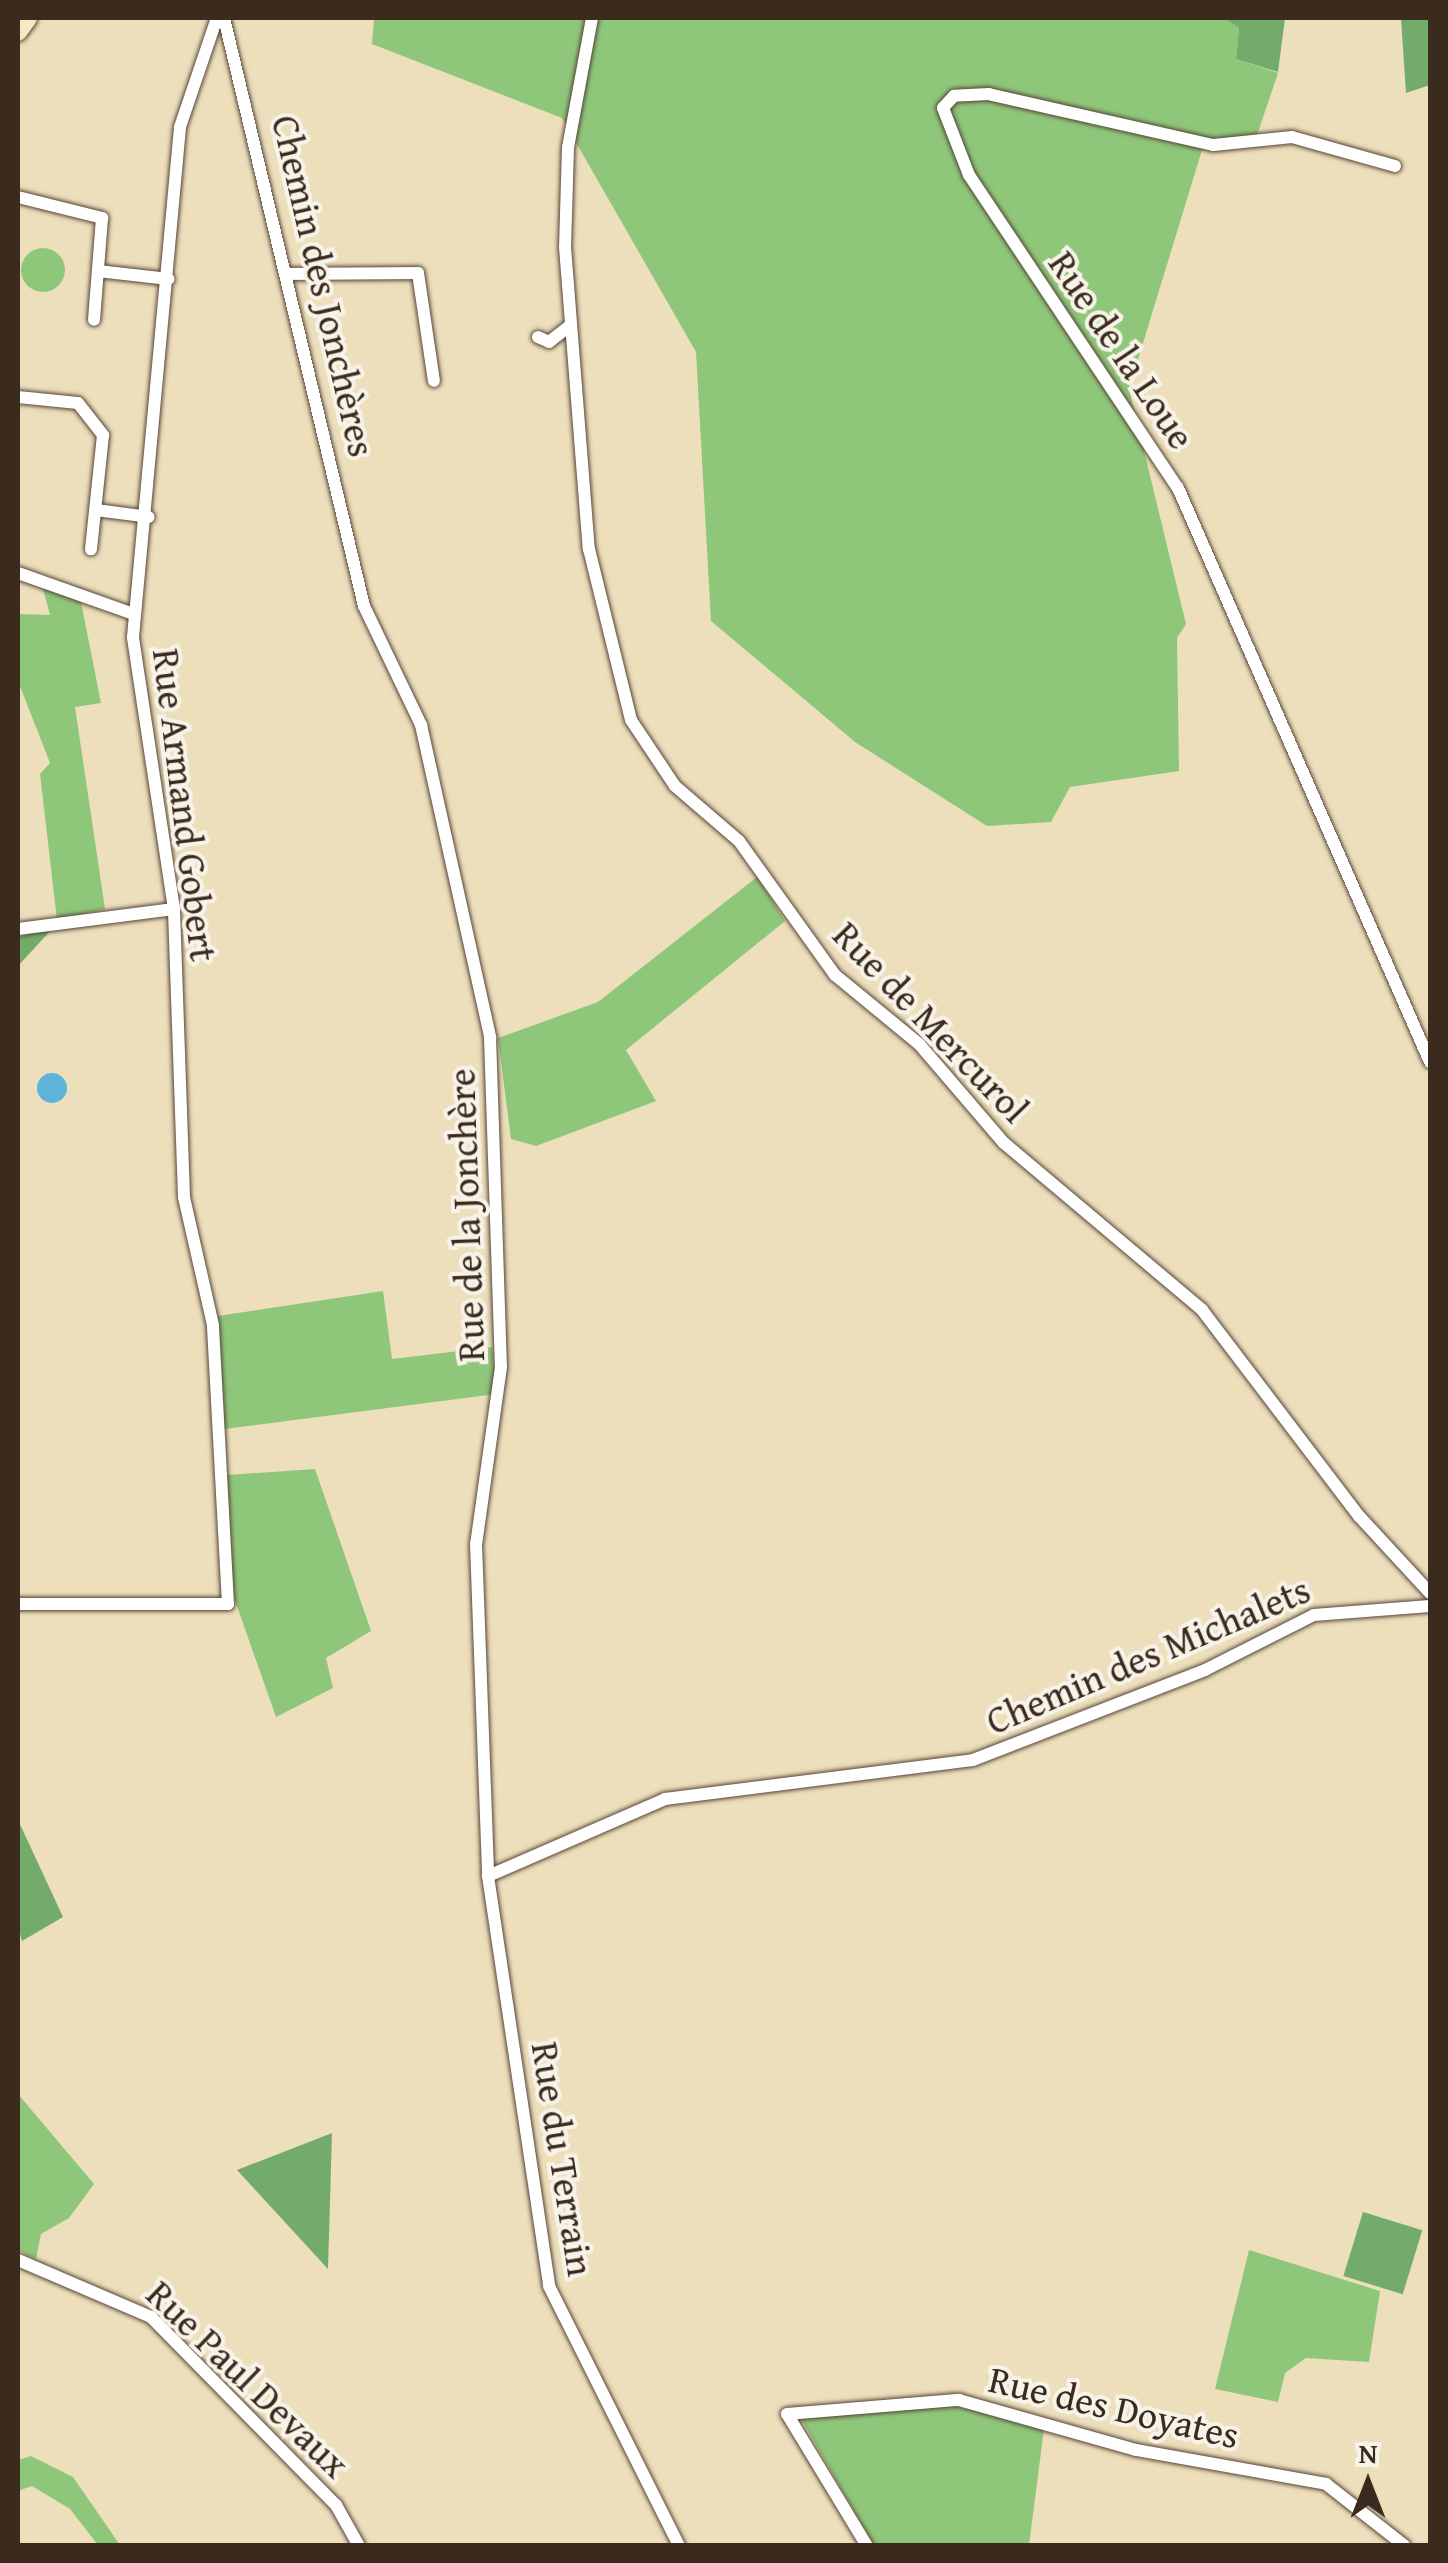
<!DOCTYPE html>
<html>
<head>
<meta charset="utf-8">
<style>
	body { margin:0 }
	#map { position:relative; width:1448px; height:2563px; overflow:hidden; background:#eddebc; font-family:"Gentium Book Plus",serif }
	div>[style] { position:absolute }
	.green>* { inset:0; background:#8fc77a }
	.round { border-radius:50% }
	.forest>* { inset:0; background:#73ac6a; transform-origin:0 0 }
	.water>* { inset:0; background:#5db4da }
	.roads { filter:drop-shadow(0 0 2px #564536) drop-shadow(0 0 2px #564536) }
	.minor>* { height:12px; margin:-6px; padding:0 6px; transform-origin:6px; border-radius:6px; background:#fff }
	.secondary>* { height:18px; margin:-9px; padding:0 9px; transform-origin:9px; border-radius:9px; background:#f9e7c3 }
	span { translate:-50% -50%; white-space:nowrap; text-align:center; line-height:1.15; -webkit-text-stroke:8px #f7f3e8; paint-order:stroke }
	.street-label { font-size:38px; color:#3b2a1e }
	.frame { position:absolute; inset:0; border:20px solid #3b2a1e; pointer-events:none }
	.north { position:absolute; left:1318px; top:2433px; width:100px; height:100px; -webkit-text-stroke:8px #f7f3e8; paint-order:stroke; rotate:0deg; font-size:28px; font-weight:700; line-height:40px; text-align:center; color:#3b2a1e }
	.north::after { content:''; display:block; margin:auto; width:35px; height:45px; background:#3b2a1e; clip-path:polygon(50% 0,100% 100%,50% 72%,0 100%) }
</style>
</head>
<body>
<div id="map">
	<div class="green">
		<div style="clip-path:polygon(374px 18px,1224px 18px,1239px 28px,1236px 59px,1278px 73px,1254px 144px,1202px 150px,1129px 389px,1186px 624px,1177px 638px,1179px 771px,1070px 787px,1051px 822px,987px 826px,855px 742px,711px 621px,696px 352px,562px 118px,372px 44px)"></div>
		<div class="round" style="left:21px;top:248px;width:44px;height:44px"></div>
		<div style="clip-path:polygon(42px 585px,80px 597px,101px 703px,75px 707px,105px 909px,57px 920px,40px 774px,50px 763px,18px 681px,18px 614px,50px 615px)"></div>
		<div style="clip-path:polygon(757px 877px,785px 921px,626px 1050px,656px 1101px,536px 1146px,511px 1139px,498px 1038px,598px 1002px)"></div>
		<div style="clip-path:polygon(383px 1291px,392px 1359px,492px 1347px,496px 1394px,224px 1429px,218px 1316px)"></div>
		<div style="clip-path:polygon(315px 1469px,371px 1631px,326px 1658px,333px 1688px,276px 1717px,232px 1592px,227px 1475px)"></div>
		<div style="clip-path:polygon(18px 2094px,94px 2184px,69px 2218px,41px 2234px,36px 2259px,18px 2250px)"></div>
		<div style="clip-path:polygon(1249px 2250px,1380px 2291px,1369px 2362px,1306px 2358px,1285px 2373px,1278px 2402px,1215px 2389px)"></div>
		<div style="clip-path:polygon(954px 2406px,1044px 2429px,1029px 2545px,874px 2545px,800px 2417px)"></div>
		<div style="clip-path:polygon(31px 2456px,73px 2477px,120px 2545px,98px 2545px,70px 2509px,32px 2486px,18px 2491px,18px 2460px)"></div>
	</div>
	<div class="forest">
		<div style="clip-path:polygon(1224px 18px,1285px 18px,1278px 72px,1236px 59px,1239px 28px)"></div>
		<div style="clip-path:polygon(1401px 18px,1430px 18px,1430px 85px,1406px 93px)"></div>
		<div style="clip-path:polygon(53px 928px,18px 966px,18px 937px)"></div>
		<div style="clip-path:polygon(18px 1820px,63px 1917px,22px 1941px,18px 1927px)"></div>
		<div style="clip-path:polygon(332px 2133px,328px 2269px,237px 2170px)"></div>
		<div style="left:1363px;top:2212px;width:62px;height:67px;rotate:17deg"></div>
	</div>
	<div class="water">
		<div class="round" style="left:37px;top:1073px;width:30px;height:30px"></div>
	</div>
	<div class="roads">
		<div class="minor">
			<div style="left:224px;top:18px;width:604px;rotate:76.61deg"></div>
			<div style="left:364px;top:606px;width:132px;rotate:64.4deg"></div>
			<div style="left:421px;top:725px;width:320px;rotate:77.5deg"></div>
			<div style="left:490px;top:1037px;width:330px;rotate:88.1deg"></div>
			<div style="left:501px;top:1367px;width:179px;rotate:98deg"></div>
			<div style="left:476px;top:1544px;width:332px;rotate:87.9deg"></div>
			<div style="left:488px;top:1876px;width:415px;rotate:81.5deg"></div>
			<div style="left:549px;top:2286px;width:291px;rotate:63.4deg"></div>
			<div style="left:592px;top:18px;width:131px;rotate:100.5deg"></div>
			<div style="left:568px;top:147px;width:100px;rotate:91.7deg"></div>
			<div style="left:565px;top:247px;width:303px;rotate:85.5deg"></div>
			<div style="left:589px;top:549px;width:176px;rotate:76.2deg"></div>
			<div style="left:631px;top:720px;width:79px;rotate:56.3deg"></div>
			<div style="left:675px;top:786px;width:84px;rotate:40.7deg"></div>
			<div style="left:739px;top:841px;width:165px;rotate:54.4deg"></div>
			<div style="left:835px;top:975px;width:109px;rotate:39.4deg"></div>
			<div style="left:919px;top:1044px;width:130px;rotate:49.4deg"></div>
			<div style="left:1004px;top:1143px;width:259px;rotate:40.1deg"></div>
			<div style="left:1202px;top:1310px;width:259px;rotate:52.7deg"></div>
			<div style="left:1359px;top:1516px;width:105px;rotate:47.3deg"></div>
			<div style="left:1395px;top:166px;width:107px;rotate:-164.3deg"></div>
			<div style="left:1292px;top:137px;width:79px;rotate:174.2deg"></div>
			<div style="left:1213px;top:145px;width:230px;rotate:-167.2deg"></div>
			<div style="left:989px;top:94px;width:35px;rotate:177deg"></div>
			<div style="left:954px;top:96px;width:16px;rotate:133deg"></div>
			<div style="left:943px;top:108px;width:72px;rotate:68.8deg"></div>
			<div style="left:969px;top:175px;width:376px;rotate:56.3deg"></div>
			<div style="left:1178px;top:488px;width:627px;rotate:66.3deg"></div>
			<div style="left:18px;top:197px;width:87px;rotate:14deg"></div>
			<div style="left:102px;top:218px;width:102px;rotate:94.5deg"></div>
			<div style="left:98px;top:271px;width:71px;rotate:6.4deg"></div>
			<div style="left:287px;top:274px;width:131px;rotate:-0.4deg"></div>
			<div style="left:418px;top:273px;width:109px;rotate:81.6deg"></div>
			<div style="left:538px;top:337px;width:12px;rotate:24deg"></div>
			<div style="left:549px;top:342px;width:28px;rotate:-38deg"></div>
			<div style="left:18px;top:397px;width:60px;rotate:5.7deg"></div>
			<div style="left:78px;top:403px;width:41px;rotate:52deg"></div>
			<div style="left:103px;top:435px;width:115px;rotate:96deg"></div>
			<div style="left:96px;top:510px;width:53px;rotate:7.5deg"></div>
			<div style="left:18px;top:573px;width:123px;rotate:19.5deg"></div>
			<div style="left:18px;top:929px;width:157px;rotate:-7.3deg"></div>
			<div style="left:18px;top:1604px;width:210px"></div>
			<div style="left:228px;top:1604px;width:279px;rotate:-93.1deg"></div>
			<div style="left:213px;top:1325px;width:131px;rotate:-102.8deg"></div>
			<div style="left:184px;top:1197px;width:288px;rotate:-92deg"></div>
			<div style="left:174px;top:909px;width:275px;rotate:-98.6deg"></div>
			<div style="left:133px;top:637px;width:512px;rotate:-84.73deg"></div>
			<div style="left:180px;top:127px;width:115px;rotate:-71.3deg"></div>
			<div style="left:488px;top:1876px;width:193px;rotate:-23.5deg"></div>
			<div style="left:665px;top:1799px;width:310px;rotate:-7.2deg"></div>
			<div style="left:973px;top:1760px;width:249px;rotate:-21.2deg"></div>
			<div style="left:1205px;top:1670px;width:122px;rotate:-26.8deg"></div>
			<div style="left:1314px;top:1615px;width:116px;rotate:-4.4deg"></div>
			<div style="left:18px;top:2260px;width:145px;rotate:23.2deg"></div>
			<div style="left:151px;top:2317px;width:264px;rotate:45.5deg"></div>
			<div style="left:336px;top:2505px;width:47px;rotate:60.7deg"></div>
			<div style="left:867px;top:2546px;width:154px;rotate:-121.2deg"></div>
			<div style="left:787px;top:2414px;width:173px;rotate:-4.7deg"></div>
			<div style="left:959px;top:2400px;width:184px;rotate:15.8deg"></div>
			<div style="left:1136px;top:2450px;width:193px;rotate:10.1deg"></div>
			<div style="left:1326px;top:2484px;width:100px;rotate:38.1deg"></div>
		</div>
		<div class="secondary">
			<div style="left:18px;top:32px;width:17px;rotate:-54deg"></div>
		</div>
	</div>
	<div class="street-label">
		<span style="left:324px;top:286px;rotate:77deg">Chemin des Jonchères</span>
		<span style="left:1122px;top:350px;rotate:56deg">Rue de la Loue</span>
		<span style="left:185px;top:805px;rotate:83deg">Rue Armand Gobert</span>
		<span style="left:931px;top:1022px;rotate:46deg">Rue de Mercurol</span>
		<span style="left:466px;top:1215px;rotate:-92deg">Rue de la Jonchère</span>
		<span style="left:1148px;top:1655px;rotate:-23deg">Chemin des Michalets</span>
		<span style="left:563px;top:2159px;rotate:81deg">Rue du Terrain</span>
		<span style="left:248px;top:2379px;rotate:44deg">Rue Paul Devaux</span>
		<span style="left:1114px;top:2407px;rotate:13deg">Rue des Doyates</span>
	</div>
	<div class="frame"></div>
	<div class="north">N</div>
</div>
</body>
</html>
